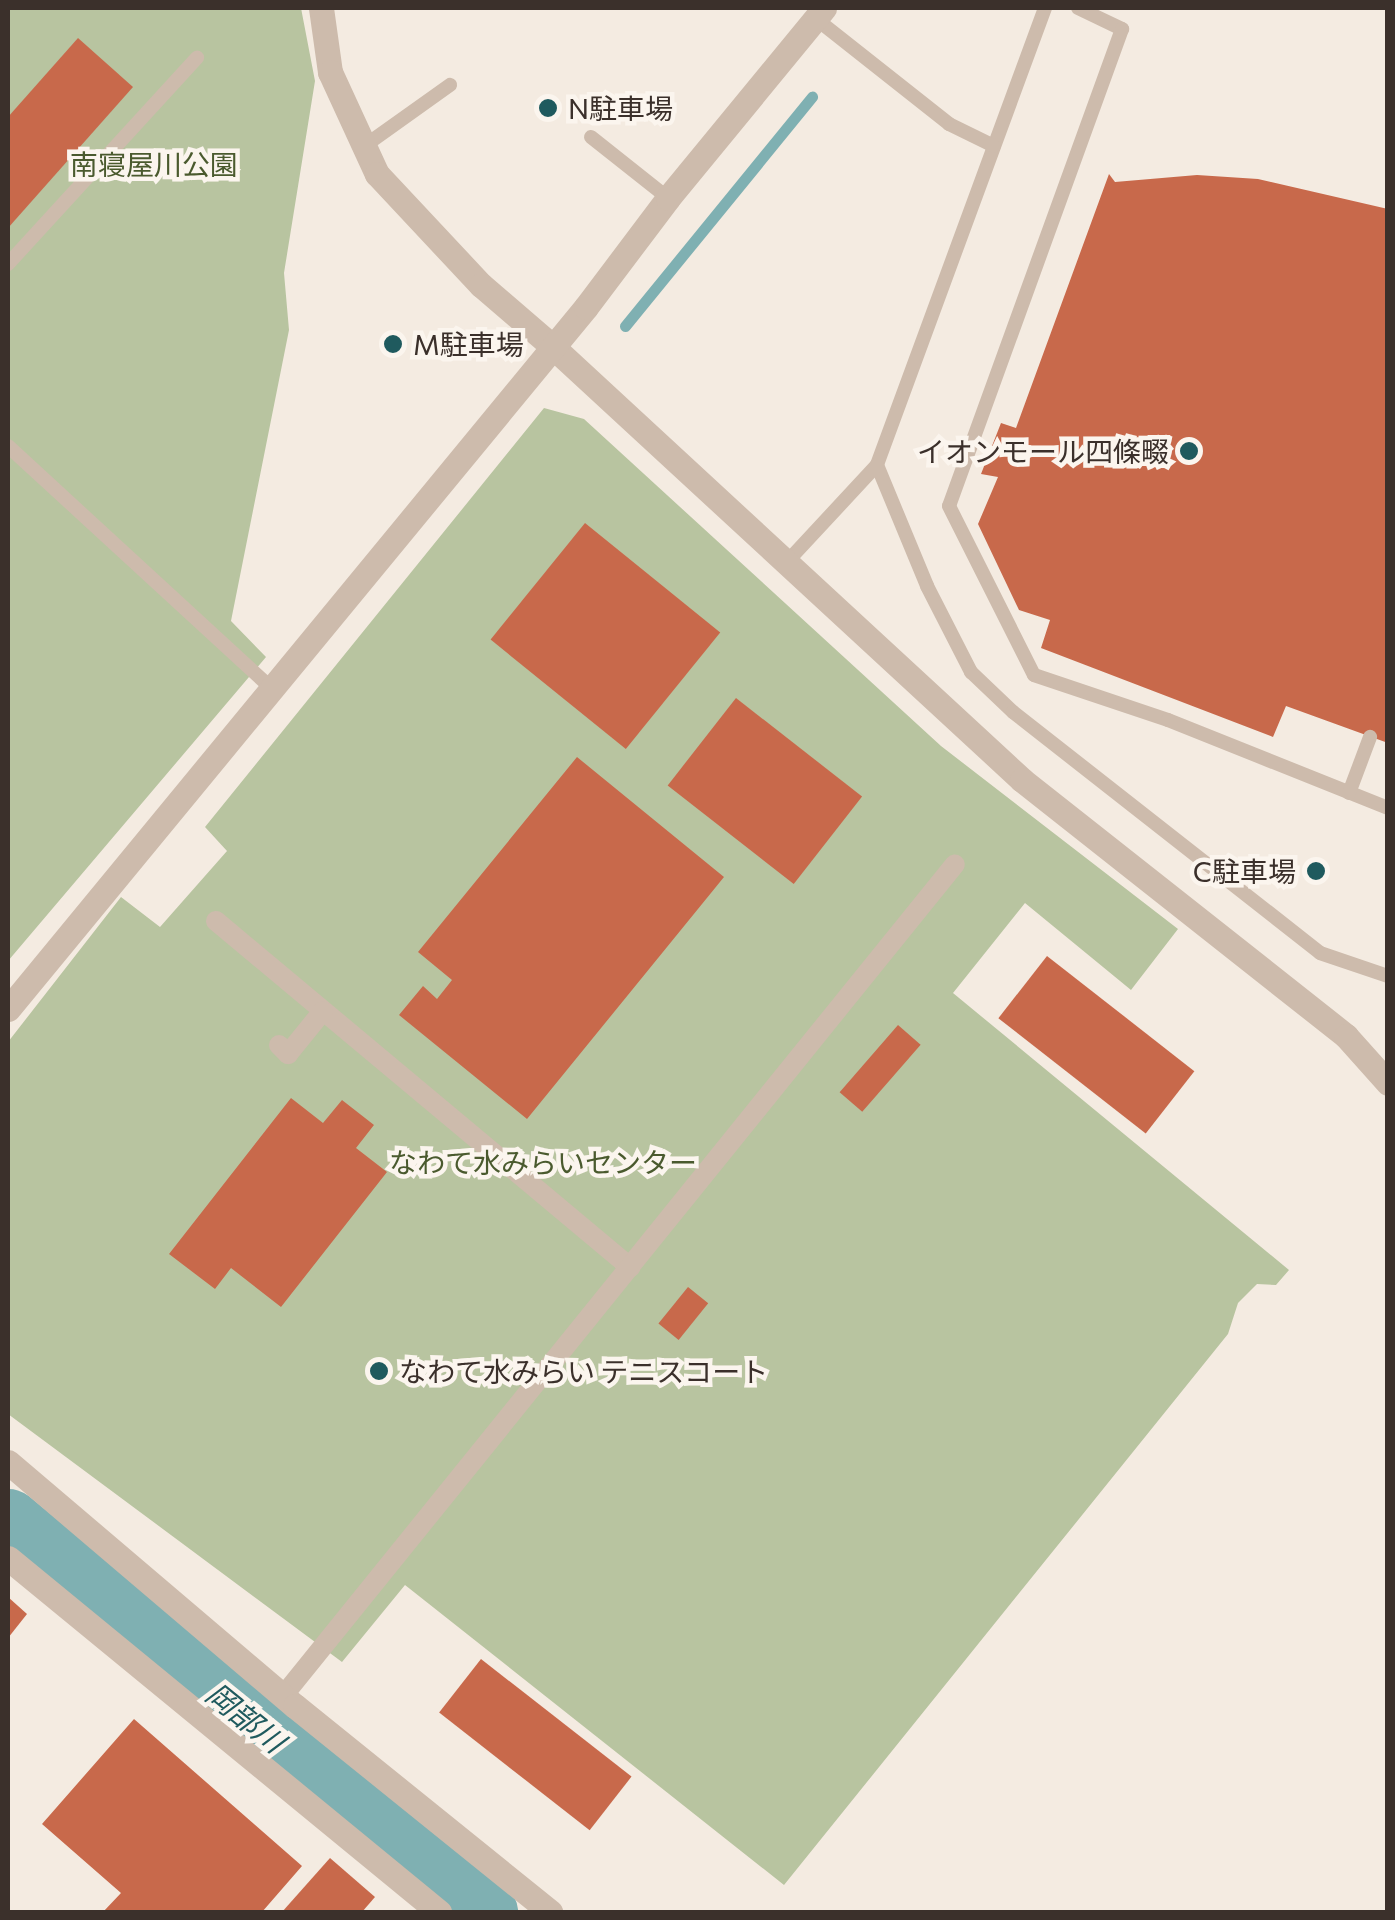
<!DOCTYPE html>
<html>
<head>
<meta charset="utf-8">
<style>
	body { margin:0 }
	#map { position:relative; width:1395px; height:1920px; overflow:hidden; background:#f4ebe1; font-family:Commissioner,"Noto Sans JP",sans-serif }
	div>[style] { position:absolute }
	.green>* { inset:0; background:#b8c4a0 }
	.stream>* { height:11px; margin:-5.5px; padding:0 5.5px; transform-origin:5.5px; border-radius:5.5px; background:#7fb0b2 }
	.river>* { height:65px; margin:-32.5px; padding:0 32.5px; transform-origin:32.5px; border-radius:32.5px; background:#7fb0b2 }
	.building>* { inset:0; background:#c8694b; transform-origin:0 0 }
	.service>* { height:14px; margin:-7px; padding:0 7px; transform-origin:7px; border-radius:7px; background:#cdbbac }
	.pedestrian>* { height:20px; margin:-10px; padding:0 10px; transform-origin:10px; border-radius:10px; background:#cdbbac }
	.minor>* { height:25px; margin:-12.5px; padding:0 12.5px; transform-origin:12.5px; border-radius:12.5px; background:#cdbbac }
	.tertiary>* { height:25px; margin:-12.5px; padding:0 12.5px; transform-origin:12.5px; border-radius:12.5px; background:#cdbbac }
	.dots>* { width:28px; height:28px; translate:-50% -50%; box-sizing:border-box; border:5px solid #fbf5ee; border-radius:50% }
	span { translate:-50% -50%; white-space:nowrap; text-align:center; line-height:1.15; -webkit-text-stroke:9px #fbf5ee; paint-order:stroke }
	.poi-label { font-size:28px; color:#3b302b }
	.left { translate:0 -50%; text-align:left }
	.right { translate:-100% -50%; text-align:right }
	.park-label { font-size:28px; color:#4a5a2e }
	.water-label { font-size:30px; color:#1f5a5e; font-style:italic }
	.frame { position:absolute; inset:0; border:10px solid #3b302b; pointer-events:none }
</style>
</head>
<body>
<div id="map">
	<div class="green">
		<div style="clip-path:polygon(8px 8px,301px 8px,315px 81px,284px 273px,289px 330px,231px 621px,266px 657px,8px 961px)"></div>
		<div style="clip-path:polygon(544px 408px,584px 419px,941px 746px,1178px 929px,1131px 990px,1025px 903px,953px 993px,1289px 1270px,1276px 1285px,1257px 1284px,1238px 1303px,1228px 1334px,784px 1885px,405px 1585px,342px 1662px,8px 1414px,8px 1042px,121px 897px,160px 927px,227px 851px,205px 827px)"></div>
	</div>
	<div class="stream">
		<div style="left:625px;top:326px;width:296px;rotate:-50.8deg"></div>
	</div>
	<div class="river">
		<div style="left:8px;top:1521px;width:617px;rotate:39.34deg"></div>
	</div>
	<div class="building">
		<div style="clip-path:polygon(78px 38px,133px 87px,8px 228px,8px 117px)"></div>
		<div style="clip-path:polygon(1109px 174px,1115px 182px,1197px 175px,1258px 179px,1388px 209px,1388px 743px,1286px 706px,1273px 737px,1041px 648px,1050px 620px,1019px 610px,978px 524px,998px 477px,981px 474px,1001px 423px,1016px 428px)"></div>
		<div style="left:585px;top:523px;width:174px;height:150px;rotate:39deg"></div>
		<div style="left:736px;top:698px;width:160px;height:111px;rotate:38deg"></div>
		<div style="clip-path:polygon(577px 757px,724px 877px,527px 1119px,399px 1015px,423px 986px,437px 999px,452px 980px,418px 952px)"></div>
		<div style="left:1047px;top:956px;width:187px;height:79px;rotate:38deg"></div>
		<div style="left:898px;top:1025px;width:30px;height:89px;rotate:41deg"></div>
		<div style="clip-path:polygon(291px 1098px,323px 1123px,342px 1100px,374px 1125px,356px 1148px,387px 1172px,281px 1307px,231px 1268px,215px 1289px,169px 1254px)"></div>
		<div style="left:688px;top:1287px;width:26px;height:47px;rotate:39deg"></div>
		<div style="clip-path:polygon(8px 1597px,27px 1614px,8px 1638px)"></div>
		<div style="left:481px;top:1659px;width:191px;height:68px;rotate:38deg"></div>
		<div style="clip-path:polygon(134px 1719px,302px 1866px,262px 1912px,103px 1912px,121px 1893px,42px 1824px)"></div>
		<div style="clip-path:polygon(330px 1858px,375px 1897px,362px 1912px,282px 1912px)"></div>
	</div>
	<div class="service">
		<div style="left:1045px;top:8px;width:487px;rotate:110.2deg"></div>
		<div style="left:877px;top:465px;width:131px;rotate:67.5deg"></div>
		<div style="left:927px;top:586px;width:97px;rotate:62.9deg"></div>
		<div style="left:971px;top:672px;width:58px;rotate:43.6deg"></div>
		<div style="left:1013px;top:712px;width:390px;rotate:38.1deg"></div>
		<div style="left:1320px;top:953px;width:72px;rotate:18.7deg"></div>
		<div style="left:1078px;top:8px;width:49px;rotate:25.5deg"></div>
		<div style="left:1122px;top:29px;width:507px;rotate:109.93deg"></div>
		<div style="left:949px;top:506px;width:189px;rotate:63.3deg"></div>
		<div style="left:1034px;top:675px;width:141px;rotate:18.6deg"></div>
		<div style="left:1168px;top:720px;width:237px;rotate:21.8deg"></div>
		<div style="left:815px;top:18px;width:171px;rotate:38.3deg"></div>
		<div style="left:949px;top:124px;width:50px;rotate:26.1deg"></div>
		<div style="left:591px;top:137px;width:98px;rotate:38.4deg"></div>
		<div style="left:363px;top:147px;width:107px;rotate:-35.5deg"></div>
		<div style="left:8px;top:264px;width:280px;rotate:-47.5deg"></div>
		<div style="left:8px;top:446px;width:359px;rotate:42.6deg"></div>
		<div style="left:785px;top:564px;width:135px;rotate:-47.1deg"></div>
		<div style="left:1349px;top:793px;width:60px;rotate:-69.4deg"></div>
	</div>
	<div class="pedestrian">
		<div style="left:216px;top:921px;width:540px;rotate:39.89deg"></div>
		<div style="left:279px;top:1045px;width:13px;rotate:45deg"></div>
		<div style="left:288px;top:1054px;width:55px;rotate:-50.9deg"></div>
		<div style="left:283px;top:1696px;width:1069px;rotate:-51.07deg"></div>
	</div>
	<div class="minor">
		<div style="left:553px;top:347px;width:638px;rotate:42.71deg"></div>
		<div style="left:1022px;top:780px;width:413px;rotate:38.3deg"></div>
		<div style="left:1346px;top:1036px;width:63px;rotate:48.2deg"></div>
		<div style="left:8px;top:1462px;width:377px;rotate:40.4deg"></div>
		<div style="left:295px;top:1706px;width:328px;rotate:38.9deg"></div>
		<div style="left:8px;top:1558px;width:558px;rotate:39.4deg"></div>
	</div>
	<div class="tertiary">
		<div style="left:321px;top:8px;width:65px;rotate:82deg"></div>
		<div style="left:330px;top:72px;width:112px;rotate:65.3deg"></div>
		<div style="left:377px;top:174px;width:152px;rotate:46.9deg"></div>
		<div style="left:481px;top:285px;width:95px;rotate:40.7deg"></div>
		<div style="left:8px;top:1009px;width:909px;rotate:-50.53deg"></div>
		<div style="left:586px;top:307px;width:136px;rotate:-53deg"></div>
		<div style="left:668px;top:198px;width:246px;rotate:-50.6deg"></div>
	</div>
	<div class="dots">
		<div style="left:548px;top:108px;background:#1f5a5e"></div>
		<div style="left:393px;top:344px;background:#1f5a5e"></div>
		<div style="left:1189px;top:451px;background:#1f5a5e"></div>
		<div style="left:1316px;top:871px;background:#1f5a5e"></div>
		<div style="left:379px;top:1371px;background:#1f5a5e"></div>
	</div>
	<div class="poi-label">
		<span class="left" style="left:568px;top:108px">N駐車場</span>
		<span class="left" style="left:413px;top:344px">M駐車場</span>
		<span class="right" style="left:1169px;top:451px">イオンモール四條畷</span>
		<span class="right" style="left:1296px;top:871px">C駐車場</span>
		<span class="left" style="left:399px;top:1371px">なわて水みらい テニスコート</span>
	</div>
	<div class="park-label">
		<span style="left:154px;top:164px">南寝屋川公園</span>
		<span style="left:543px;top:1162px">なわて水みらいセンター</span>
	</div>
	<div class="water-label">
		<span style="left:246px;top:1717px;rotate:39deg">岡部川</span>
	</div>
	<div class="frame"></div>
</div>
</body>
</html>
